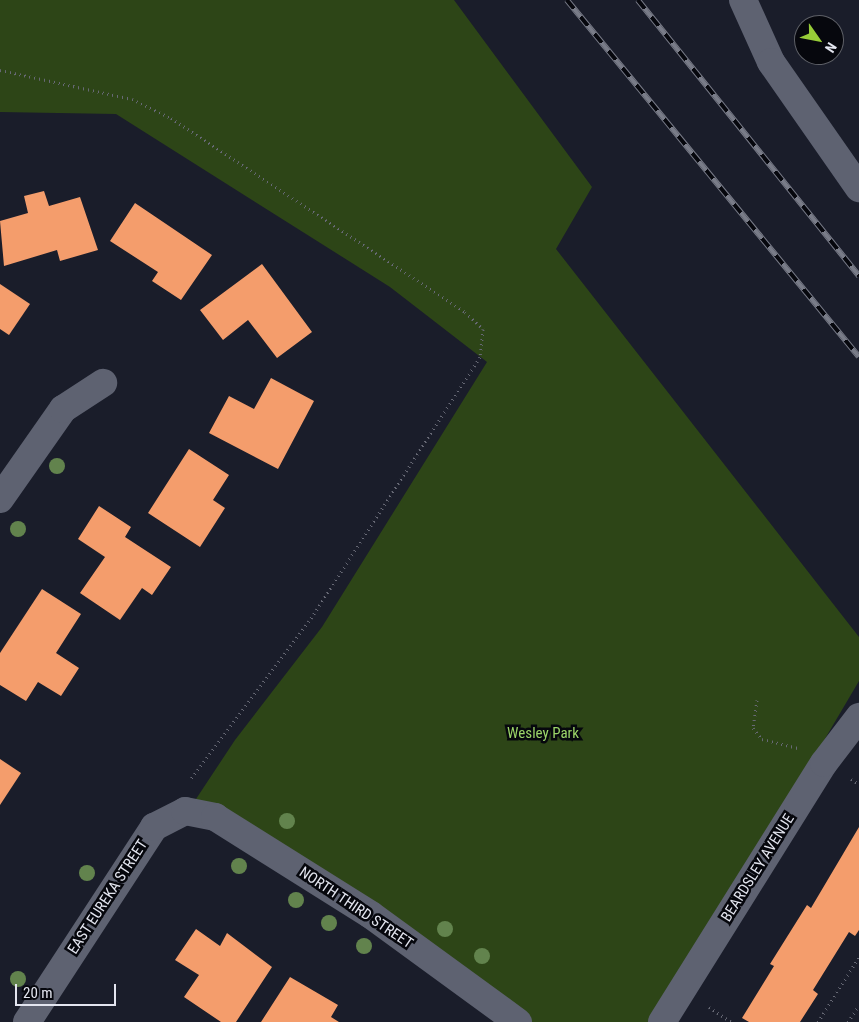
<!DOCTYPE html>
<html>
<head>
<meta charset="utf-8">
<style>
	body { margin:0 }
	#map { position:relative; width:859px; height:1022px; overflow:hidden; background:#1a1d2a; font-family:"Roboto Condensed",sans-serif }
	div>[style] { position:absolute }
	.green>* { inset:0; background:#2d4517 }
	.building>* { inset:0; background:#f49d6c }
	.path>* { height:3px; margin-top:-1.5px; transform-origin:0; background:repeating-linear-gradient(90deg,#676975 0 1px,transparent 0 5px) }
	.minor>* { height:28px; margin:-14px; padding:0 14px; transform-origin:14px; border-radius:14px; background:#5e6271 }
	.rail>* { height:5.5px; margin-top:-2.75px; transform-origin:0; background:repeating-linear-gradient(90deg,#06070d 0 11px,#797c88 0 22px); box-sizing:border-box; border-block:1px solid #797c88 }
	.trees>* { width:16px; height:16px; margin:-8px; border-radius:50%; background:#62834d }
	span { translate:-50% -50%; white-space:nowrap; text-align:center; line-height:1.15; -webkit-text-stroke:5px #06070d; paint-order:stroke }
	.park-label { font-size:15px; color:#9cd669 }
	.street-label { font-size:15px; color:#e3e5ef }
	.north { position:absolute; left:794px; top:15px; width:50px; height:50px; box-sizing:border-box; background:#06070d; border:1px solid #5e6067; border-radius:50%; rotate:123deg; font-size:14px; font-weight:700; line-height:20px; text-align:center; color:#e3e5ef }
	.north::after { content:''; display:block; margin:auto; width:18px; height:22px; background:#97cc38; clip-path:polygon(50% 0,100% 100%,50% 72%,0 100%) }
	.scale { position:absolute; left:15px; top:984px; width:101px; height:22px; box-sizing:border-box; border:2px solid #e3e5ef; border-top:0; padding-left:6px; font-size:15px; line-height:18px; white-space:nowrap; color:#e3e5ef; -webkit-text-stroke:4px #06070d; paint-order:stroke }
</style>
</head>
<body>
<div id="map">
	<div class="green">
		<div style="clip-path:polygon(0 0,454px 0,592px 187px,556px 249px,859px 637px,859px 681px,658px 1022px,521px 1022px,196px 799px,235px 740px,322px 627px,487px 362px,390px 287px,116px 114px,0 112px)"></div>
	</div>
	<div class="building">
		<div style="clip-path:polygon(44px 191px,49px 206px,80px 197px,98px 250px,60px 261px,57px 250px,4px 266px,0 221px,28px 213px,24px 196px)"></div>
		<div style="clip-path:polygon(135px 203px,212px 255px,181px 300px,152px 281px,158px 272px,110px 241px)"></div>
		<div style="clip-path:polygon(262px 264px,312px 332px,277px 358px,248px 320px,223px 340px,200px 310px)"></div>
		<div style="clip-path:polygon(0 284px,30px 304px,9px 335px,0 329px)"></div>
		<div style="clip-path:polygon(271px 378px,314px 401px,278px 469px,209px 433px,229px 396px,254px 409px)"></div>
		<div style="clip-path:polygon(189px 449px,229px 475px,213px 500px,225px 508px,200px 547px,148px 513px)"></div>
		<div style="clip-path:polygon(99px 506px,131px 527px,125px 537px,171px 567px,152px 595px,142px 588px,120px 620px,80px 593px,105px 557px,78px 539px)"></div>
		<div style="clip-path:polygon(42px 589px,81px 614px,56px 653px,79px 668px,61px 696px,38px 682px,26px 701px,0 685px,0 653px)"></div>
		<div style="clip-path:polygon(0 759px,21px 773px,0 805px)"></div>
		<div style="clip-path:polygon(859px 827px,859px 930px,855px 936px,849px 932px,813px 990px,818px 994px,800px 1022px,749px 1022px,742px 1018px,774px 966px,770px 964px,807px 905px,811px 908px)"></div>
		<div style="clip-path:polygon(196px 929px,220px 946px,227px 933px,272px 967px,236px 1022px,221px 1022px,184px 997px,199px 975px,175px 960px)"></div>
		<div style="clip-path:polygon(290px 977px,338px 1005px,331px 1017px,339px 1022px,261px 1022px)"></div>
	</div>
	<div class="path">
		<div style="left:0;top:70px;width:135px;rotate:12.4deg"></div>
		<div style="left:132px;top:99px;width:43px;rotate:26deg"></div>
		<div style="left:171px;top:118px;width:352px;rotate:33.4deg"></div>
		<div style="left:465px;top:312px;width:25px;rotate:43deg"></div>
		<div style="left:483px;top:329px;width:28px;rotate:96deg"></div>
		<div style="left:480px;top:357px;width:315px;rotate:122.9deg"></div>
		<div style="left:309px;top:621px;width:199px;rotate:126.8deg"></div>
		<div style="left:757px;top:700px;width:28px;rotate:98deg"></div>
		<div style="left:753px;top:728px;width:14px;rotate:51deg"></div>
		<div style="left:762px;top:739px;width:37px;rotate:14deg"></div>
		<div style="left:851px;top:779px;width:9px;rotate:32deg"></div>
		<div style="left:709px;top:1007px;width:27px;rotate:34deg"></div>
		<div style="left:818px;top:1022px;width:77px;rotate:-57.8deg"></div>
		<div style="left:848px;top:1022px;width:20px;rotate:-57deg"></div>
	</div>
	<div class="minor">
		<div style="left:743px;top:0;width:68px;rotate:65.7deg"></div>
		<div style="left:771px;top:62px;width:154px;rotate:55.1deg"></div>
		<div style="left:0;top:499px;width:110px;rotate:-55deg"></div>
		<div style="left:63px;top:409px;width:48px;rotate:-33deg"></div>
		<div style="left:27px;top:1022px;width:233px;rotate:-56.9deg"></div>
		<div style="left:154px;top:827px;width:35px;rotate:-27deg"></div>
		<div style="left:185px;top:811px;width:31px;rotate:11deg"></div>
		<div style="left:215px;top:817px;width:184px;rotate:32.1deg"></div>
		<div style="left:371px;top:915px;width:182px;rotate:36.1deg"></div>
		<div style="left:662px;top:1022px;width:305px;rotate:-58deg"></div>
		<div style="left:824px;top:763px;width:58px;rotate:-52.7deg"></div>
	</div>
	<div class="rail">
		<div style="left:567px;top:0;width:461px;rotate:50.7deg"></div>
		<div style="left:638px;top:0;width:354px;rotate:51.3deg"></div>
	</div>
	<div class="trees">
		<div style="left:57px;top:466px"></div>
		<div style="left:18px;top:529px"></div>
		<div style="left:287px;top:821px"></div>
		<div style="left:239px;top:866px"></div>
		<div style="left:87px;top:873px"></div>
		<div style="left:296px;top:900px"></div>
		<div style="left:329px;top:923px"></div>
		<div style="left:445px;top:929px"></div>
		<div style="left:364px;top:946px"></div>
		<div style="left:482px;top:956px"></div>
		<div style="left:18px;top:979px"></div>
	</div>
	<div class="park-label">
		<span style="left:543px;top:734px">Wesley Park</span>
	</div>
	<div class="street-label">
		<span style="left:758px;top:868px;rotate:-58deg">BEARDSLEY AVENUE</span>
		<span style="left:108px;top:897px;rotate:-57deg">EAST EUREKA STREET</span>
		<span style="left:356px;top:908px;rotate:34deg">NORTH THIRD STREET</span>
	</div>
	<div class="north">N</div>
	<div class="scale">20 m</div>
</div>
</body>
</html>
